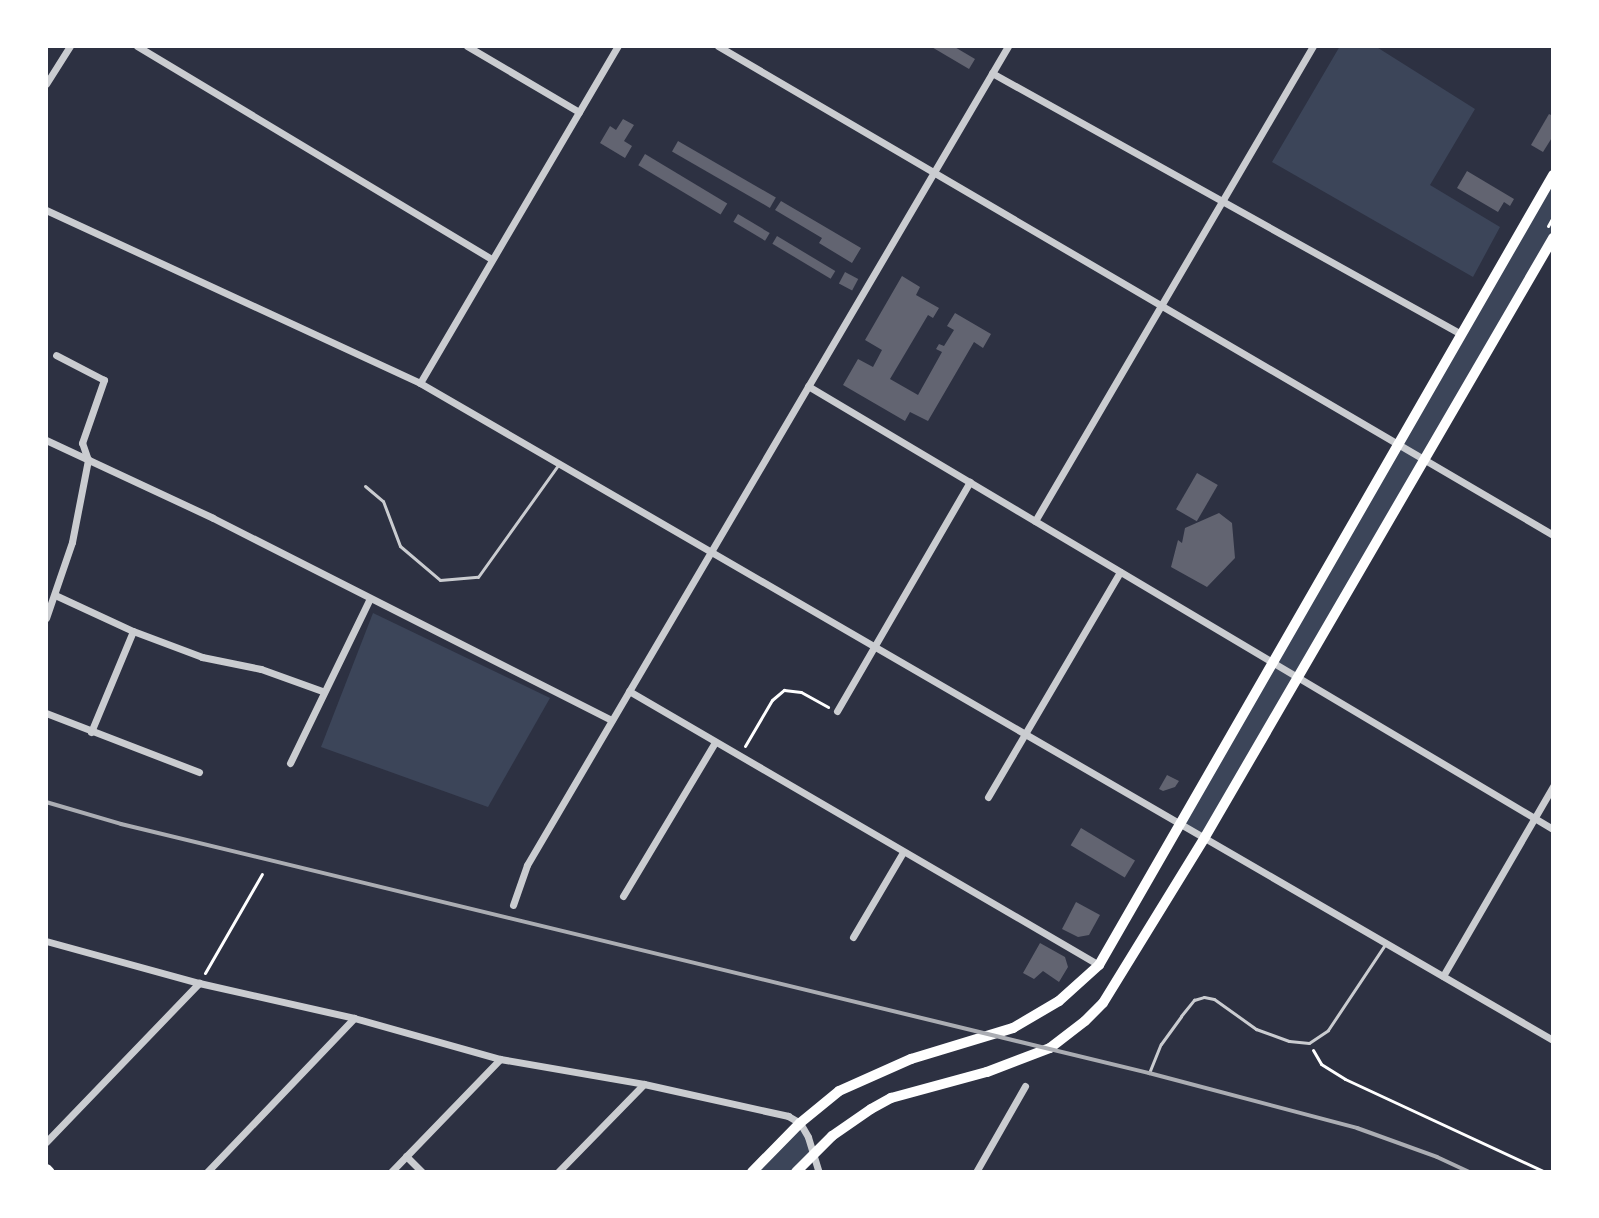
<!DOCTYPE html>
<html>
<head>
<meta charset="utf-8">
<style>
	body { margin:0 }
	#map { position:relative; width:1599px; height:1218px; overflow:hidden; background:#2d3142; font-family:"Nunito Sans",sans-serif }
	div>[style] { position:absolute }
	.green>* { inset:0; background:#3c4559 }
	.building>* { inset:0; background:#626471; transform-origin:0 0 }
	.path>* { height:3px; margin:-1.5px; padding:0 1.5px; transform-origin:1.5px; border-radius:1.5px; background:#fff }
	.service>* { height:3px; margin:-1.5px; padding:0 1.5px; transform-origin:1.5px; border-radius:1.5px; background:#caccd0 }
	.minor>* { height:7px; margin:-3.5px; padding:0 3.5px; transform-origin:3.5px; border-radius:3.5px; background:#caccd0 }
	.secondary>* { height:10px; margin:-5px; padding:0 5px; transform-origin:5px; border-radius:5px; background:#fff }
	.primary>* { height:11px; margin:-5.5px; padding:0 5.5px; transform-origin:5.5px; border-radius:5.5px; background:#fff }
	.rail>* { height:4px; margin:-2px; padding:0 2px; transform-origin:2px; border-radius:2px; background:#abadb3 }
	span { translate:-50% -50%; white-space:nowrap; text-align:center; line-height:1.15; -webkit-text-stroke:7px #fff; paint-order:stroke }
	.frame { position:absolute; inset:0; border:48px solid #fff; pointer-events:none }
</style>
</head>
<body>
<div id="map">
	<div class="green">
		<div style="clip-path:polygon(1340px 46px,1375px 46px,1475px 109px,1430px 185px,1500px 227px,1473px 277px,1272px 162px)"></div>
		<div style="clip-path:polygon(1553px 175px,1553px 238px,1205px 837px,1181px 823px)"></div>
		<div style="clip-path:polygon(373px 613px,550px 698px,488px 807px,321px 747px)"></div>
		<div style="clip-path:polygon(800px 1123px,813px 1155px,796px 1172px,752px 1172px)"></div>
	</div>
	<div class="building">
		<div style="clip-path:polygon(930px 46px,953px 46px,975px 59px,969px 69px)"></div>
		<div style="clip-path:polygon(1549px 114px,1553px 116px,1553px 136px,1543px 152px,1531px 145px)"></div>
		<div style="clip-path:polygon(623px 119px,634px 125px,624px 141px,632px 146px,625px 158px,600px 143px,610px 126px,616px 130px)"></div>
		<div style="left:678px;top:141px;width:113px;height:12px;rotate:30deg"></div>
		<div style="left:645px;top:154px;width:96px;height:13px;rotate:31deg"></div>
		<div style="clip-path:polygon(1467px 171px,1514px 199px,1510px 206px,1504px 202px,1498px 212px,1457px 188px)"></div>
		<div style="clip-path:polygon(781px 201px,861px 248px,852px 263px,819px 243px,822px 238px,775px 210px)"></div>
		<div style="left:738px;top:214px;width:37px;height:9px;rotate:31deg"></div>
		<div style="left:777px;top:236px;width:68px;height:9px;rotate:31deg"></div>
		<div style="left:845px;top:272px;width:15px;height:13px;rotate:28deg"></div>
		<div style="clip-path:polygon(902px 276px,920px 287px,916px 295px,939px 308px,933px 318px,928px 315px,890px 379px,918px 395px,942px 352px,936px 349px,939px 344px,944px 346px,954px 330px,947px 326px,955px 313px,991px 334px,983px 348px,974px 342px,928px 421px,910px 412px,905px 421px,843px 385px,858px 359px,873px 367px,882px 350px,865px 340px)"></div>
		<div style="left:1197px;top:473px;width:24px;height:42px;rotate:30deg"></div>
		<div style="clip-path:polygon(1219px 513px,1232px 523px,1235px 558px,1207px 587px,1171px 567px,1178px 540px,1182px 543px,1185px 528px)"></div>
		<div style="clip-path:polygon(1167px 775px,1179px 781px,1175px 787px,1163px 791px,1159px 789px)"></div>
		<div style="left:1081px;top:828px;width:63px;height:20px;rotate:31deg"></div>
		<div style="clip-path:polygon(1076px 902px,1100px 915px,1089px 935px,1078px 937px,1062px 929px)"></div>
		<div style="clip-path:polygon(1040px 943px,1065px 957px,1068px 967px,1059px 982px,1043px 971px,1034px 979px,1023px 973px)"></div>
	</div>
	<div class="path">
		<div style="left:1548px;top:226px;width:10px;rotate:-61deg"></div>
		<div style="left:745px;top:746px;width:53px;rotate:-59.6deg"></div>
		<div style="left:772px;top:700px;width:16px;rotate:-40deg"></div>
		<div style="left:784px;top:690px;width:17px;rotate:7deg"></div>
		<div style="left:801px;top:692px;width:31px;rotate:29deg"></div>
		<div style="left:205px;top:973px;width:114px;rotate:-60.1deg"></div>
		<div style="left:1313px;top:1050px;width:16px;rotate:60deg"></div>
		<div style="left:1321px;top:1064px;width:28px;rotate:32deg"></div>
		<div style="left:1345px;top:1079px;width:221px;rotate:24.9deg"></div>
	</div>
	<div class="service">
		<div style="left:365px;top:486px;width:23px;rotate:40deg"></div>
		<div style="left:383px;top:501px;width:48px;rotate:69.3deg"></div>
		<div style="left:400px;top:546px;width:52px;rotate:40.4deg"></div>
		<div style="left:440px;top:580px;width:38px;rotate:-5deg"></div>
		<div style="left:478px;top:577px;width:139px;rotate:-54.4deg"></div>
		<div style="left:1149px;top:1073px;width:31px;rotate:-68deg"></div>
		<div style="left:1161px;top:1044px;width:34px;rotate:-54deg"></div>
		<div style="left:1181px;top:1016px;width:21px;rotate:-51deg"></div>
		<div style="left:1194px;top:1000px;width:10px;rotate:-17deg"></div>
		<div style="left:1204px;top:997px;width:10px;rotate:11deg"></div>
		<div style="left:1214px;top:999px;width:52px;rotate:35.5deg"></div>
		<div style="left:1256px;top:1029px;width:35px;rotate:20deg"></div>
		<div style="left:1289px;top:1041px;width:20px;rotate:6deg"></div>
		<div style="left:1309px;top:1043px;width:23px;rotate:-34deg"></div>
		<div style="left:1328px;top:1030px;width:105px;rotate:-56.3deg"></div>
	</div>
	<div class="minor">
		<div style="left:137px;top:46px;width:414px;rotate:31deg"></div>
		<div style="left:467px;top:46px;width:130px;rotate:30.5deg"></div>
		<div style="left:718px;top:46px;width:968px;rotate:30.35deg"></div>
		<div style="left:992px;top:73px;width:537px;rotate:29.1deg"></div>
		<div style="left:46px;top:84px;width:45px;rotate:-57.7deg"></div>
		<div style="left:46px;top:210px;width:412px;rotate:24.8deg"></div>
		<div style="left:420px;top:383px;width:1310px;rotate:30.11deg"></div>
		<div style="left:420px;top:383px;width:391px;rotate:-59.6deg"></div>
		<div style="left:808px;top:386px;width:867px;rotate:30.74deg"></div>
		<div style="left:46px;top:440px;width:184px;rotate:25deg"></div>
		<div style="left:213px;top:518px;width:447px;rotate:26.9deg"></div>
		<div style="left:1035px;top:521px;width:550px;rotate:-59.66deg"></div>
		<div style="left:55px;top:595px;width:86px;rotate:24.8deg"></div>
		<div style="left:133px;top:631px;width:74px;rotate:20.6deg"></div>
		<div style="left:202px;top:657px;width:60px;rotate:11.5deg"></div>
		<div style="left:261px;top:669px;width:65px;rotate:19.8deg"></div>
		<div style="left:46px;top:618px;width:80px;rotate:-71.1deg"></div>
		<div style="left:72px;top:542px;width:84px;rotate:-79deg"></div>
		<div style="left:88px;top:460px;width:18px;rotate:-109deg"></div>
		<div style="left:82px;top:443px;width:67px;rotate:-70.8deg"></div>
		<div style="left:104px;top:380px;width:54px;rotate:-152.5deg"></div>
		<div style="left:629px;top:691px;width:544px;rotate:30.24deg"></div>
		<div style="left:837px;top:711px;width:265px;rotate:-59.9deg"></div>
		<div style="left:46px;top:713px;width:164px;rotate:21.1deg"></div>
		<div style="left:91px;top:732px;width:109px;rotate:-67.4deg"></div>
		<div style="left:290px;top:763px;width:183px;rotate:-64.1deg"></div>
		<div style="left:988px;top:797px;width:261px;rotate:-59.6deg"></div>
		<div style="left:623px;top:896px;width:179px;rotate:-59.1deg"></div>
		<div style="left:513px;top:905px;width:42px;rotate:-70.7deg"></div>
		<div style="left:527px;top:865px;width:950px;rotate:-59.57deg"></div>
		<div style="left:853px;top:937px;width:99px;rotate:-59.5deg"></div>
		<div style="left:46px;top:941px;width:159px;rotate:15.4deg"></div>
		<div style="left:199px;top:983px;width:159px;rotate:12.7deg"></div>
		<div style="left:354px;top:1018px;width:152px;rotate:15.7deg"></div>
		<div style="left:500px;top:1059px;width:146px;rotate:9.8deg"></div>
		<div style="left:644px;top:1084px;width:148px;rotate:12.5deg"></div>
		<div style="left:788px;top:1116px;width:14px;rotate:30deg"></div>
		<div style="left:800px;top:1123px;width:16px;rotate:60deg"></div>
		<div style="left:808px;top:1137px;width:37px;rotate:73deg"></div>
		<div style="left:1443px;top:976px;width:220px;rotate:-59.9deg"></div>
		<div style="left:46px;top:1142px;width:221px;rotate:-46.1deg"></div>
		<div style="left:406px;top:1156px;width:23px;rotate:45deg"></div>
		<div style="left:207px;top:1172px;width:213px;rotate:-46.3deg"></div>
		<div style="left:391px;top:1172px;width:157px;rotate:-46deg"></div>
		<div style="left:558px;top:1172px;width:123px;rotate:-45.7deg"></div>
		<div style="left:976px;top:1172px;width:99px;rotate:-60.3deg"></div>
	</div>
	<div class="secondary">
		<div style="left:752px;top:1172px;width:69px;rotate:-45.6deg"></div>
		<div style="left:800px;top:1123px;width:50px;rotate:-39.4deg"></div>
		<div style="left:839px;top:1091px;width:79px;rotate:-24deg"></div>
		<div style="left:911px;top:1059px;width:107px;rotate:-16.9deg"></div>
		<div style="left:1013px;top:1028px;width:53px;rotate:-30.4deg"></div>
		<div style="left:1059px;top:1001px;width:54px;rotate:-42deg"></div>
		<div style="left:1099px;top:965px;width:911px;rotate:-60.11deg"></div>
		<div style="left:796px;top:1172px;width:51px;rotate:-45deg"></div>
		<div style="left:832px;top:1136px;width:47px;rotate:-34.7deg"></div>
		<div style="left:871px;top:1109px;width:23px;rotate:-29deg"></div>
		<div style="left:891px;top:1098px;width:99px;rotate:-15.2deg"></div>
		<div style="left:987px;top:1072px;width:67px;rotate:-20.9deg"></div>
		<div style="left:1050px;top:1048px;width:44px;rotate:-37.6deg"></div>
		<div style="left:1085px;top:1021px;width:25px;rotate:-45deg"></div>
		<div style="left:1103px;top:1003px;width:195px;rotate:-58.4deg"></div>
		<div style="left:1205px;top:837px;width:693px;rotate:-59.84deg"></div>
	</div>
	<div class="primary">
		<div style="left:46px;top:1169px;width:4px;rotate:45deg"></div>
	</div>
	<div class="rail">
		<div style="left:46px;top:802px;width:78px;rotate:16.3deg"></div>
		<div style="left:121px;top:824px;width:1058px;rotate:13.62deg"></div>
		<div style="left:1149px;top:1073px;width:215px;rotate:14.8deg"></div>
		<div style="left:1357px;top:1128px;width:85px;rotate:19.9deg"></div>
		<div style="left:1437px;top:1157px;width:35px;rotate:25deg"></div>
	</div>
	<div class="frame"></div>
</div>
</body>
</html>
